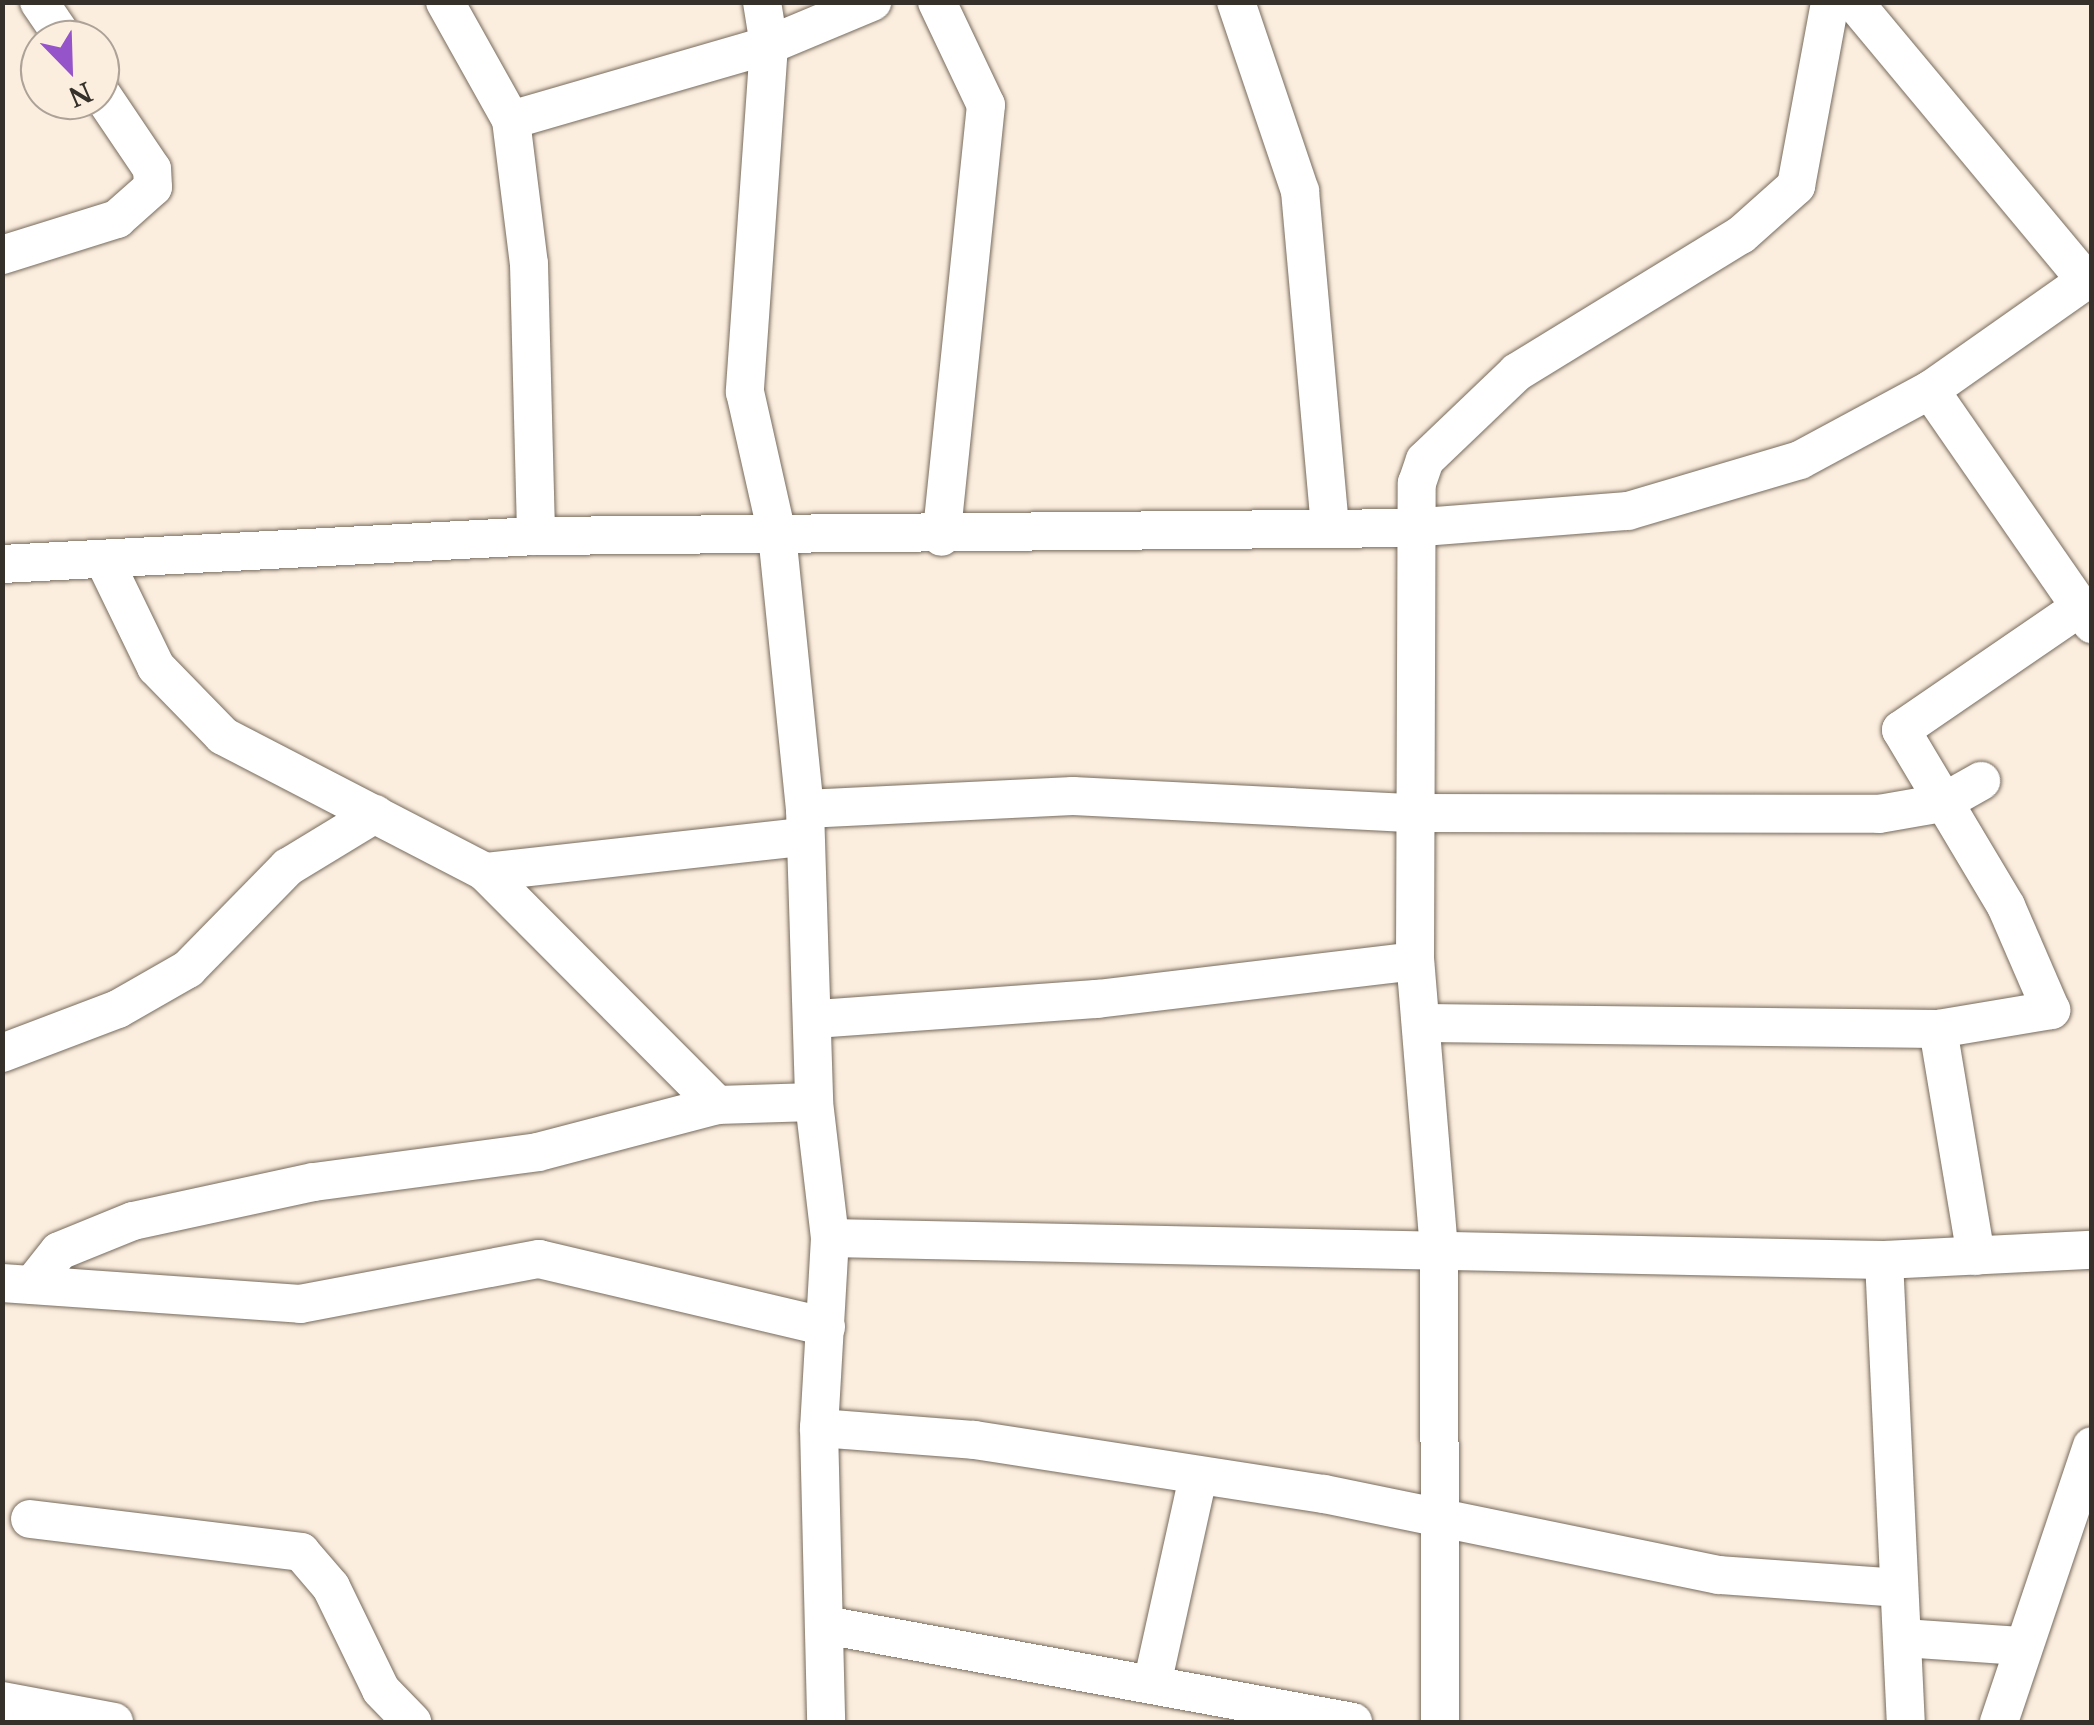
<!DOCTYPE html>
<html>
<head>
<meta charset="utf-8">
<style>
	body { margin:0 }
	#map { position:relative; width:2094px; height:1725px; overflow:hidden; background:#fceedf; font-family:"Noto Serif",serif }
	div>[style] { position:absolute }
	.roads { filter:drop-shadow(0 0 2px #776b5d) drop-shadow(0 0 2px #776b5d) }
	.street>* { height:38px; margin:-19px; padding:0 19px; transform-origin:19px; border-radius:19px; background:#fff }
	span { translate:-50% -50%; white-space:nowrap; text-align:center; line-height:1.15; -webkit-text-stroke:10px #fceedf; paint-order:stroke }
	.frame { position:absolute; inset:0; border:5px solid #35302a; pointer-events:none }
	.north { position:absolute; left:20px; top:20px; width:100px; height:100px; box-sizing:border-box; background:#fceedf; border:2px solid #aca297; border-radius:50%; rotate:157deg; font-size:28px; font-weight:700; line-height:40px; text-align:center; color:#35302a }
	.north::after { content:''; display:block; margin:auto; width:35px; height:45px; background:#9654ca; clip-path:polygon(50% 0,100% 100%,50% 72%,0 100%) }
</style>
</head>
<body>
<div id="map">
	<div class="roads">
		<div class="street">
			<div style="left:39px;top:2px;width:46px;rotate:55.6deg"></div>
			<div style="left:445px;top:2px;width:135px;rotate:60.8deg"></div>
			<div style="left:511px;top:120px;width:145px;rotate:82.9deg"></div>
			<div style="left:529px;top:264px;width:272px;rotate:88.5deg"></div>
			<div style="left:762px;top:2px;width:44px;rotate:80.8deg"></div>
			<div style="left:769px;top:45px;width:348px;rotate:94deg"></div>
			<div style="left:745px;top:392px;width:146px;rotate:77.3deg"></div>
			<div style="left:777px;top:534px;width:276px;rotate:84.2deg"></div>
			<div style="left:805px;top:809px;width:293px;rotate:88.2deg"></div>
			<div style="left:814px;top:1102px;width:137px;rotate:83.3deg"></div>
			<div style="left:830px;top:1238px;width:190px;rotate:93.3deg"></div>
			<div style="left:819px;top:1428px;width:294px;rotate:88.6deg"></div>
			<div style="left:937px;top:2px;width:114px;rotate:64.6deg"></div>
			<div style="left:986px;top:105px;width:434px;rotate:95.9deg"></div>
			<div style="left:1236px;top:2px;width:200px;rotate:71.3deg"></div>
			<div style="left:1300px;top:191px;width:337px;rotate:84.9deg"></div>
			<div style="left:1854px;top:2px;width:362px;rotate:50.2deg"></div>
			<div style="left:511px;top:120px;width:269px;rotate:-16.2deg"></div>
			<div style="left:769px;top:45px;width:112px;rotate:-22.7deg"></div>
			<div style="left:2px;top:255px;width:121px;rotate:-17.4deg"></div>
			<div style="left:117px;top:219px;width:48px;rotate:-41.6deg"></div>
			<div style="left:153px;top:187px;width:18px;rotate:-93deg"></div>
			<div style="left:152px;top:169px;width:93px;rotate:-124deg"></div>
			<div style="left:1930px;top:390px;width:285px;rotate:55.3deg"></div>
			<div style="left:105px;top:562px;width:117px;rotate:64.1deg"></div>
			<div style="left:156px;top:667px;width:96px;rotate:45.8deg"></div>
			<div style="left:223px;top:736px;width:295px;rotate:27.4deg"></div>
			<div style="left:485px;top:872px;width:329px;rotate:45.1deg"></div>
			<div style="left:2px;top:564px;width:535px;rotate:-3deg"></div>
			<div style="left:536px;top:536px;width:874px;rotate:-0.52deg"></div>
			<div style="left:1410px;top:528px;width:219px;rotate:-4.5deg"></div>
			<div style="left:1628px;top:511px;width:179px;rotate:-16.5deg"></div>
			<div style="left:1800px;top:460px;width:148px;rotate:-28.3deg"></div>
			<div style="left:1930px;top:390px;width:198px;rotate:-35.1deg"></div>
			<div style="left:805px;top:809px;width:268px;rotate:-2.8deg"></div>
			<div style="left:1073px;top:796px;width:340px;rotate:2.9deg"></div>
			<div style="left:1413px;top:813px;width:466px;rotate:0.1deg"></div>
			<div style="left:1879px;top:814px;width:64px;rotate:-9.9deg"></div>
			<div style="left:1942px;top:803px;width:45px;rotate:-29.4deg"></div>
			<div style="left:485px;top:872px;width:321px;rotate:-6.3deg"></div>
			<div style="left:816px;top:1019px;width:282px;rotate:-4.1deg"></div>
			<div style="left:1097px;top:999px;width:320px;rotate:-6.8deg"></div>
			<div style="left:1425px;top:1023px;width:513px;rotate:0.67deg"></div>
			<div style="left:1938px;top:1029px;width:115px;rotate:-9.5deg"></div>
			<div style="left:2051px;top:1010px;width:113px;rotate:-113.4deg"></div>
			<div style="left:2006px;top:906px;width:205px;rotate:-120.8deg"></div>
			<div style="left:1901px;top:730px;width:219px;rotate:-34.4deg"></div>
			<div style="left:1938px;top:1029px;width:230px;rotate:80.5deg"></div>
			<div style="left:2px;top:1053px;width:124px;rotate:-20.8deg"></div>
			<div style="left:118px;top:1009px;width:81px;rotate:-29.7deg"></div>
			<div style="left:188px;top:969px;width:143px;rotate:-45.6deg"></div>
			<div style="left:288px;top:867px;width:102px;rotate:-31.3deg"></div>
			<div style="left:830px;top:1238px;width:1054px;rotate:1.2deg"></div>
			<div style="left:1884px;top:1260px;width:208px;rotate:-2.8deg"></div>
			<div style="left:1884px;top:1260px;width:463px;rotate:87.3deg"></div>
			<div style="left:2px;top:1283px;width:299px;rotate:4deg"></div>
			<div style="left:300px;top:1304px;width:243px;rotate:-10.7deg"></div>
			<div style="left:539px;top:1259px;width:295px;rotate:13.3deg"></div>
			<div style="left:32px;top:1285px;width:43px;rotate:-51.5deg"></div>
			<div style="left:59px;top:1251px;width:80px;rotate:-22.1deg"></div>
			<div style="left:133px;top:1221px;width:185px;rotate:-12.2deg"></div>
			<div style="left:314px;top:1182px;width:226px;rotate:-7.6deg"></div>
			<div style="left:538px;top:1152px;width:185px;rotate:-14.7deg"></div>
			<div style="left:717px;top:1105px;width:97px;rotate:-1.8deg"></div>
			<div style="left:819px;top:1428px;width:155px;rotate:4.4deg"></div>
			<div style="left:974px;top:1440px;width:354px;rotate:8.8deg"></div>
			<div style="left:1324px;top:1494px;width:403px;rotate:11.6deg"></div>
			<div style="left:1719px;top:1575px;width:180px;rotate:4.1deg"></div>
			<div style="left:30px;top:1519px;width:273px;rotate:6.9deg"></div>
			<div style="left:301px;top:1552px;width:46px;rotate:49.4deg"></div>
			<div style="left:331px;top:1587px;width:114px;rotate:64.1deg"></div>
			<div style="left:381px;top:1690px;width:45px;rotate:45.9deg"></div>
			<div style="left:825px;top:1625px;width:537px;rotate:10.41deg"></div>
			<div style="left:1904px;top:1638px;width:116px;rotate:3.9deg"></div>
			<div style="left:1153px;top:1680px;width:208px;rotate:-77.5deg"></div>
			<div style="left:2px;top:1701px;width:114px;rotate:10.6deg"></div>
			<div style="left:1440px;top:1722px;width:472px;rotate:-90.1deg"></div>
			<div style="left:1439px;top:1250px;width:290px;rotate:-94.7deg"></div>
			<div style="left:1415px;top:961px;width:478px;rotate:-89.8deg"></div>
			<div style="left:1417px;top:483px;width:24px;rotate:-71deg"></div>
			<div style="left:1425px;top:460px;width:127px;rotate:-43.7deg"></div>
			<div style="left:1517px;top:372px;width:263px;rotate:-31.5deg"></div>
			<div style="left:1741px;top:235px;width:74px;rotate:-41.7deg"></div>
			<div style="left:1796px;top:186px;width:187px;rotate:-79.5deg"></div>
			<div style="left:1999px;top:1722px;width:291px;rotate:-71.4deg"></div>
		</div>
	</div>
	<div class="frame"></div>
	<div class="north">N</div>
</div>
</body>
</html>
